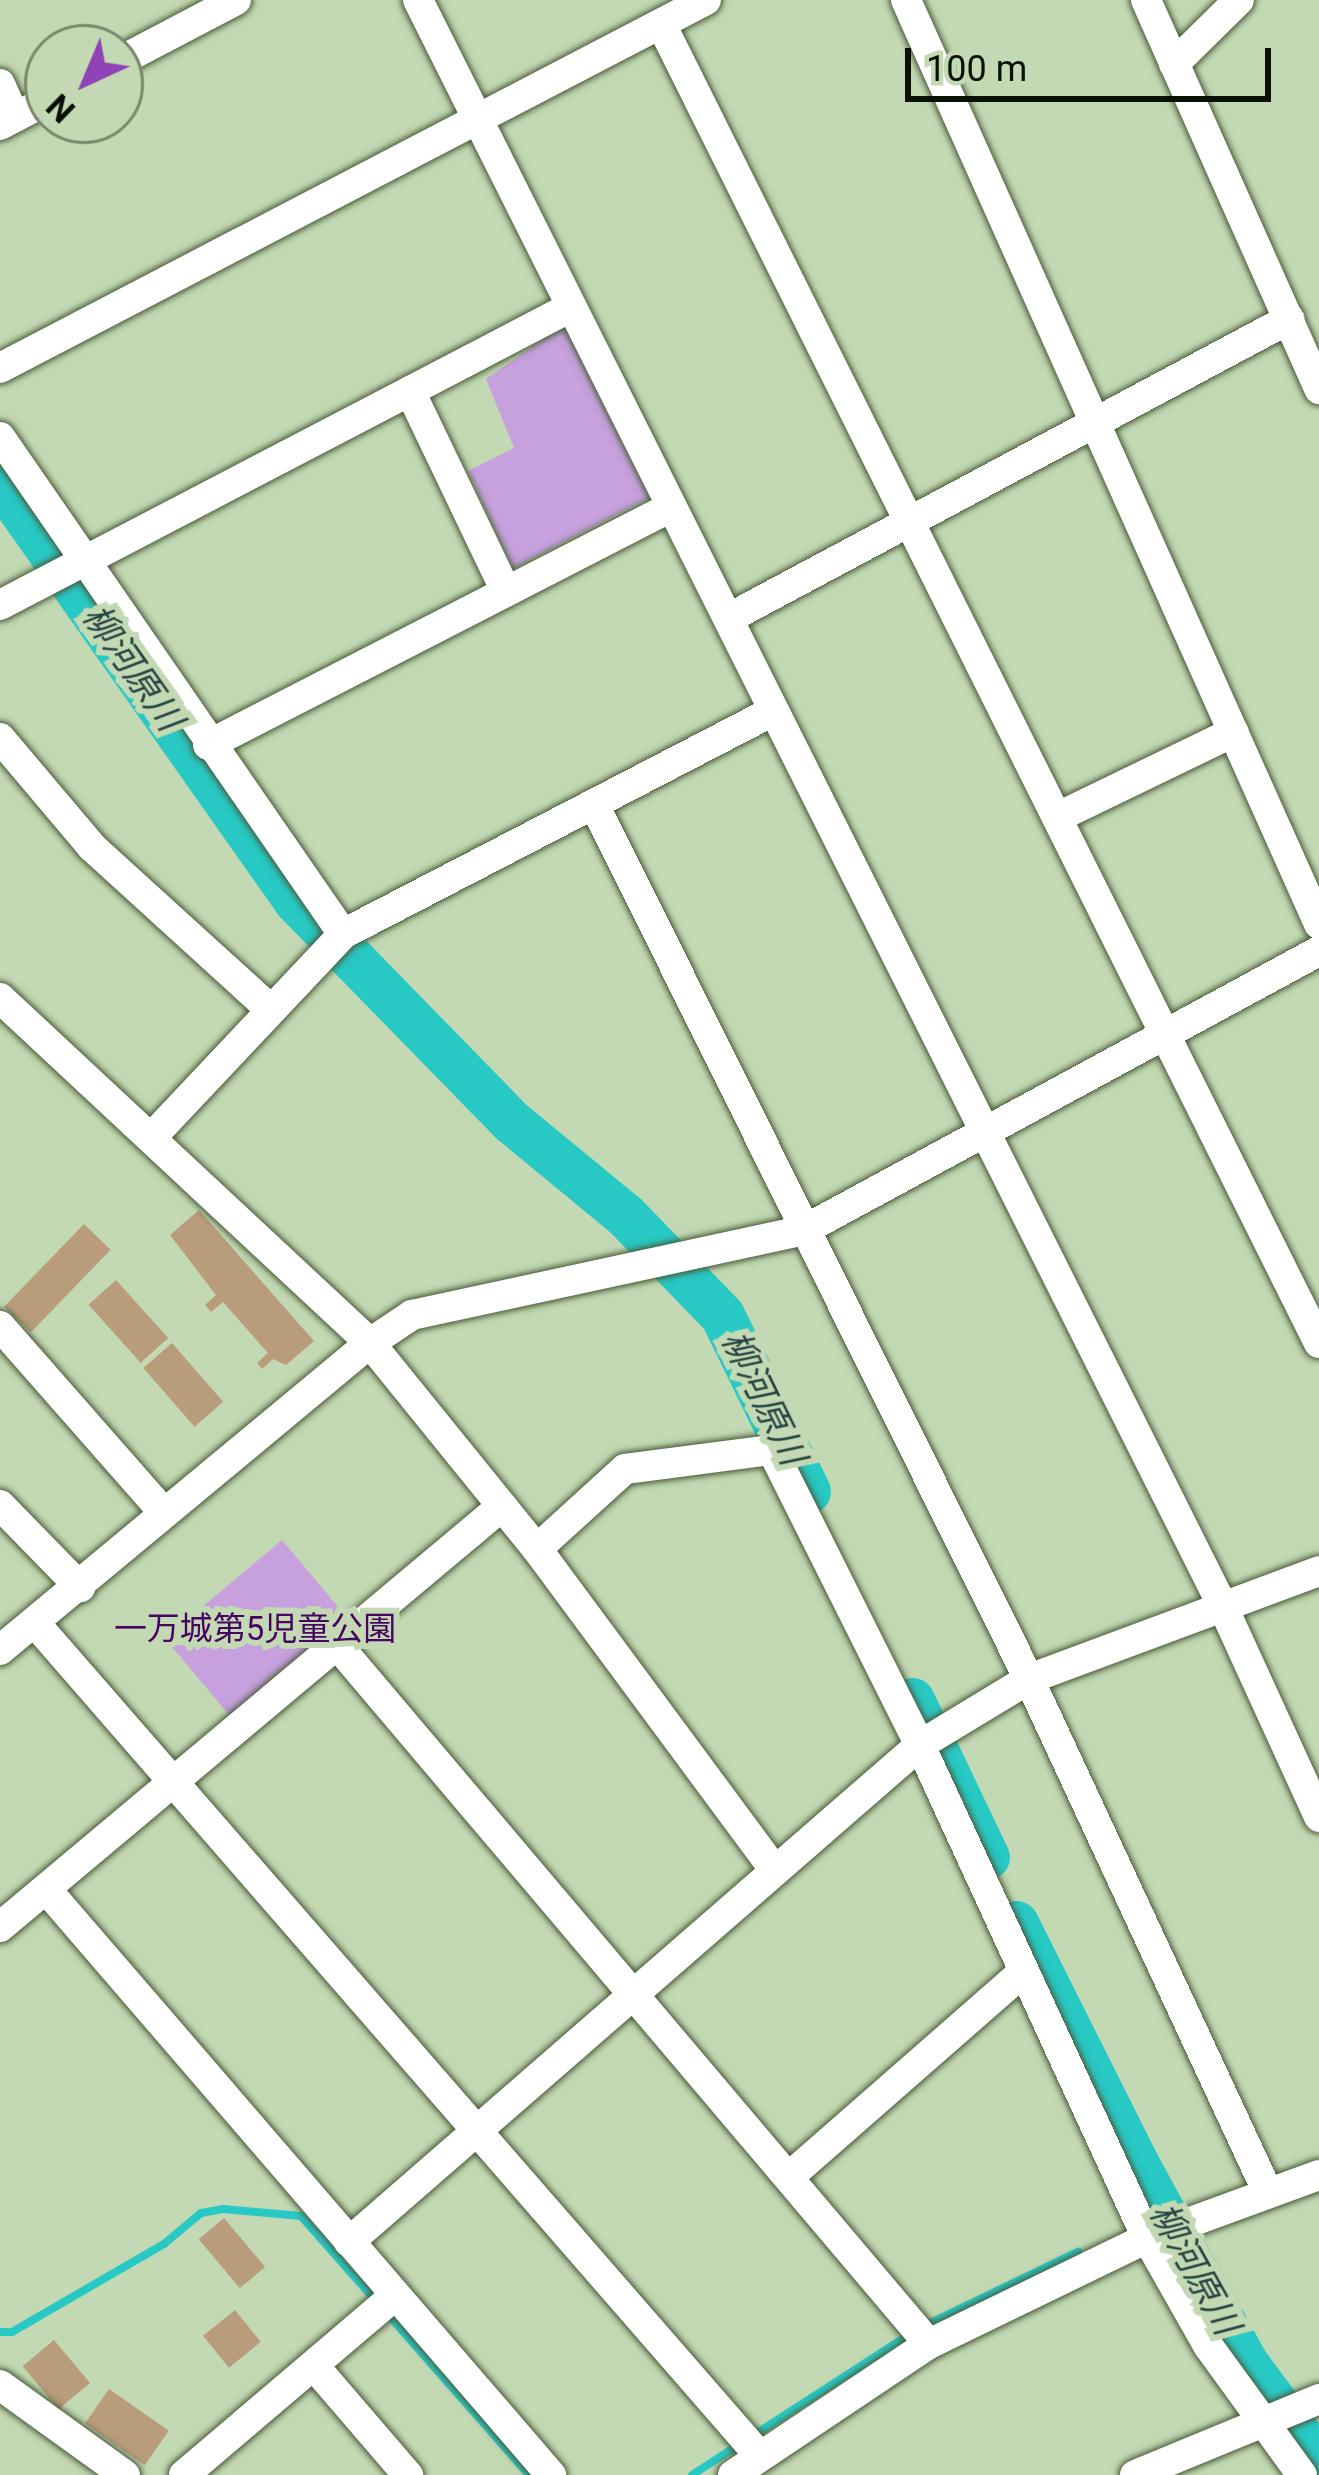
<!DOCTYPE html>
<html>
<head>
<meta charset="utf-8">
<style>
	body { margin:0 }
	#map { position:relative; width:1319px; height:2475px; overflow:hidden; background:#c3d9b3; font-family:Roboto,"Noto Sans JP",sans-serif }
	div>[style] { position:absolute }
	.green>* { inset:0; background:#c6a1dd; transform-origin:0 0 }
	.stream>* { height:8px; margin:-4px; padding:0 4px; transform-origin:4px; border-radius:4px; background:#28c8c4 }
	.river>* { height:45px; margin:-22.5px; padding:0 22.5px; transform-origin:22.5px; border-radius:22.5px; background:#28c8c4 }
	.building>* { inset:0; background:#b89c7b; transform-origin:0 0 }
	.roads { filter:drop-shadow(0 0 3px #485b3a) drop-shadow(0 0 3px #485b3a) }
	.minor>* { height:30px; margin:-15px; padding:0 15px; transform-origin:15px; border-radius:15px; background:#fff }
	span { translate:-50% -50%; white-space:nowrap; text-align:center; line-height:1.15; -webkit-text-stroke:12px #c3d9b3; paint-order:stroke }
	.park-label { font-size:33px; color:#470462 }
	.water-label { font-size:36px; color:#264443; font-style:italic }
	.north { position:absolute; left:24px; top:24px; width:120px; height:120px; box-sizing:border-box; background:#c3d9b3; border:3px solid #79896d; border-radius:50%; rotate:224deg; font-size:33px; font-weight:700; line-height:48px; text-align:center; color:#091004 }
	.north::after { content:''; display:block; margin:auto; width:42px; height:54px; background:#8e44b6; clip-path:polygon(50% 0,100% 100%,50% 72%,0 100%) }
	.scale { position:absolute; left:905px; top:48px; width:366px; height:54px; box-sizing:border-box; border:6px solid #091004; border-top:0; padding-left:15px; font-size:36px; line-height:42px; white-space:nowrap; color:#091004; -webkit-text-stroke:9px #c3d9b3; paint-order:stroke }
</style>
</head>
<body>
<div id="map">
	<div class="green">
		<div style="clip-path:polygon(565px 324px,650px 497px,513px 568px,468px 471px,514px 448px,486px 379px)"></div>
		<div style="left:282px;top:1540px;width:106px;height:153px;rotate:50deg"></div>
	</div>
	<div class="stream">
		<div style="left:385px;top:2311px;width:218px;rotate:48.7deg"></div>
		<div style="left:926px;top:2325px;width:169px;rotate:-25.7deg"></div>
		<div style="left:0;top:2332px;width:12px"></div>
		<div style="left:12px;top:2332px;width:176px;rotate:-30.1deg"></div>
		<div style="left:164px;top:2244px;width:48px;rotate:-40deg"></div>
		<div style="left:201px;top:2213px;width:22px;rotate:-10deg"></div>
		<div style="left:223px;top:2209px;width:78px;rotate:5.1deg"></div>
		<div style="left:301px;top:2216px;width:112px;rotate:48.6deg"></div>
		<div style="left:754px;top:2435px;width:189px;rotate:-32.9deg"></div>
		<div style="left:692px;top:2475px;width:59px;rotate:-33.1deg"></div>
	</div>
	<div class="river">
		<div style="left:0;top:481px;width:514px;rotate:54.83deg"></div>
		<div style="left:296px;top:901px;width:309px;rotate:45.7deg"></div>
		<div style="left:512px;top:1122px;width:146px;rotate:39.5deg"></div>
		<div style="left:625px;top:1215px;width:139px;rotate:45.9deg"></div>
		<div style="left:722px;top:1315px;width:196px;rotate:64deg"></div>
		<div style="left:912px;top:1700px;width:174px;rotate:64.5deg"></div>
		<div style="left:1016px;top:1923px;width:264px;rotate:63.4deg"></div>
		<div style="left:1134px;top:2159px;width:231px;rotate:61.3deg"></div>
		<div style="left:1245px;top:2362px;width:124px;rotate:53.2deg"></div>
	</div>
	<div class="building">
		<div style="clip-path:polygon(199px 1210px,314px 1341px,286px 1365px,273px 1359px,262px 1369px,257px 1363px,268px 1353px,223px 1302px,211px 1312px,205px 1305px,216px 1295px,170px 1235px)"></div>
		<div style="left:84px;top:1224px;width:37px;height:115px;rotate:44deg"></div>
		<div style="left:116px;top:1280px;width:78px;height:37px;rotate:48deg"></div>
		<div style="left:172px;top:1343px;width:78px;height:38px;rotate:49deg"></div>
		<div style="left:224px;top:2218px;width:64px;height:33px;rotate:50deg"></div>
		<div style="left:235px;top:2310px;width:41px;height:41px;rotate:51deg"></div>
		<div style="left:54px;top:2340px;width:56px;height:41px;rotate:50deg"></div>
		<div style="left:109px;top:2389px;width:73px;height:42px;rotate:35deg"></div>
	</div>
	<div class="roads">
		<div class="minor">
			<div style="left:418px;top:0;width:1797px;rotate:63.39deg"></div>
			<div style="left:1223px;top:1607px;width:231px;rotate:65.4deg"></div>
			<div style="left:906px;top:0;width:1012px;rotate:65.92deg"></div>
			<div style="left:1146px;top:0;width:426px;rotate:66deg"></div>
			<div style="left:661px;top:24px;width:1474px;rotate:63.49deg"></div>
			<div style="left:120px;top:61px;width:131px;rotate:-27.7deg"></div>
			<div style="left:1174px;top:64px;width:91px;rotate:-44.6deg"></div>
			<div style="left:0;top:84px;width:36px;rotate:66deg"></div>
			<div style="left:0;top:125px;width:54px;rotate:-27.5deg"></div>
			<div style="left:0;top:368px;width:796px;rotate:-27.53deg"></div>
			<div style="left:410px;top:391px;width:222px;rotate:64.4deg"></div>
			<div style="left:0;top:437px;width:604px;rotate:55.39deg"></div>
			<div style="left:0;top:605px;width:644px;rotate:-27.56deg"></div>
			<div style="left:731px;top:617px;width:633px;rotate:-28.1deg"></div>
			<div style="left:0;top:738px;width:143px;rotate:49.8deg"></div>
			<div style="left:92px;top:847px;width:242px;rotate:42.3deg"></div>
			<div style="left:208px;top:745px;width:521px;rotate:-27.2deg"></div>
			<div style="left:594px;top:804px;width:977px;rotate:63.57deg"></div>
			<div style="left:1029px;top:1679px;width:567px;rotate:65.06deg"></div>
			<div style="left:1058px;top:817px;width:195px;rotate:-25.8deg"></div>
			<div style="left:0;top:998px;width:506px;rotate:43deg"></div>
			<div style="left:370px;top:1343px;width:265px;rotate:51deg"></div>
			<div style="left:537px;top:1549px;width:398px;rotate:53.5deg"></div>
			<div style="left:151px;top:1138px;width:280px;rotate:-46.7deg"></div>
			<div style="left:343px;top:934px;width:484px;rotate:-27.4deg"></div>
			<div style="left:0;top:1326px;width:249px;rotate:48.7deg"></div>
			<div style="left:0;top:1505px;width:115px;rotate:45.7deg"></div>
			<div style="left:537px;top:1549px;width:119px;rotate:-42.3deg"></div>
			<div style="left:625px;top:1469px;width:148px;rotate:-7.4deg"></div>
			<div style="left:772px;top:1450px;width:330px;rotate:63.4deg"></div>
			<div style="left:920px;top:1745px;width:543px;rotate:65.28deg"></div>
			<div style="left:1147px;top:2238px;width:125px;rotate:60.4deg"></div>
			<div style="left:1209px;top:2347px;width:158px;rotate:54deg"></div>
			<div style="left:35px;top:1623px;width:1104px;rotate:48.97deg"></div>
			<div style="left:339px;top:1647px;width:913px;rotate:49.75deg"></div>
			<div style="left:0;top:1650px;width:481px;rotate:-39.7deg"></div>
			<div style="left:370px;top:1343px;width:50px;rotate:-33.7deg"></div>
			<div style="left:412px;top:1315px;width:401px;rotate:-12.2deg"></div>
			<div style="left:804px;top:1230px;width:586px;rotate:-28.45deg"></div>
			<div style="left:46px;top:1889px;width:774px;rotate:49.25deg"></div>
			<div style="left:0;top:1927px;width:655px;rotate:-39.98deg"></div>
			<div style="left:790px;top:2176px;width:310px;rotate:-41.2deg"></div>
			<div style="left:349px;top:2242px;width:757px;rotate:-41.04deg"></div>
			<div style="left:920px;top:1745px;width:127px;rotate:-31.2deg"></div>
			<div style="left:1029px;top:1679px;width:309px;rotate:-20.4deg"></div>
			<div style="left:315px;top:2367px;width:143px;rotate:49.3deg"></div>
			<div style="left:0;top:2385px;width:154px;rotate:35.8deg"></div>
			<div style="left:184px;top:2475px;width:275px;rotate:-40.4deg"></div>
			<div style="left:733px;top:2475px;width:236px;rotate:-33.8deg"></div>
			<div style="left:929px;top:2344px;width:242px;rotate:-25.9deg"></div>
			<div style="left:1147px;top:2238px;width:183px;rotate:-20.1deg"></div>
			<div style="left:1135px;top:2475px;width:199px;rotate:-22.4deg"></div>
		</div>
	</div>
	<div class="park-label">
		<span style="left:255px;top:1629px">一万城第5児童公園</span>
	</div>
	<div class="water-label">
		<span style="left:132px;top:668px;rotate:55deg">柳河原川</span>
		<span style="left:763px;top:1398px;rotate:64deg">柳河原川</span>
		<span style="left:1194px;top:2269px;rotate:61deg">柳河原川</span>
	</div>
	<div class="north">N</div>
	<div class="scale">100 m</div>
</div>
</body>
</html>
